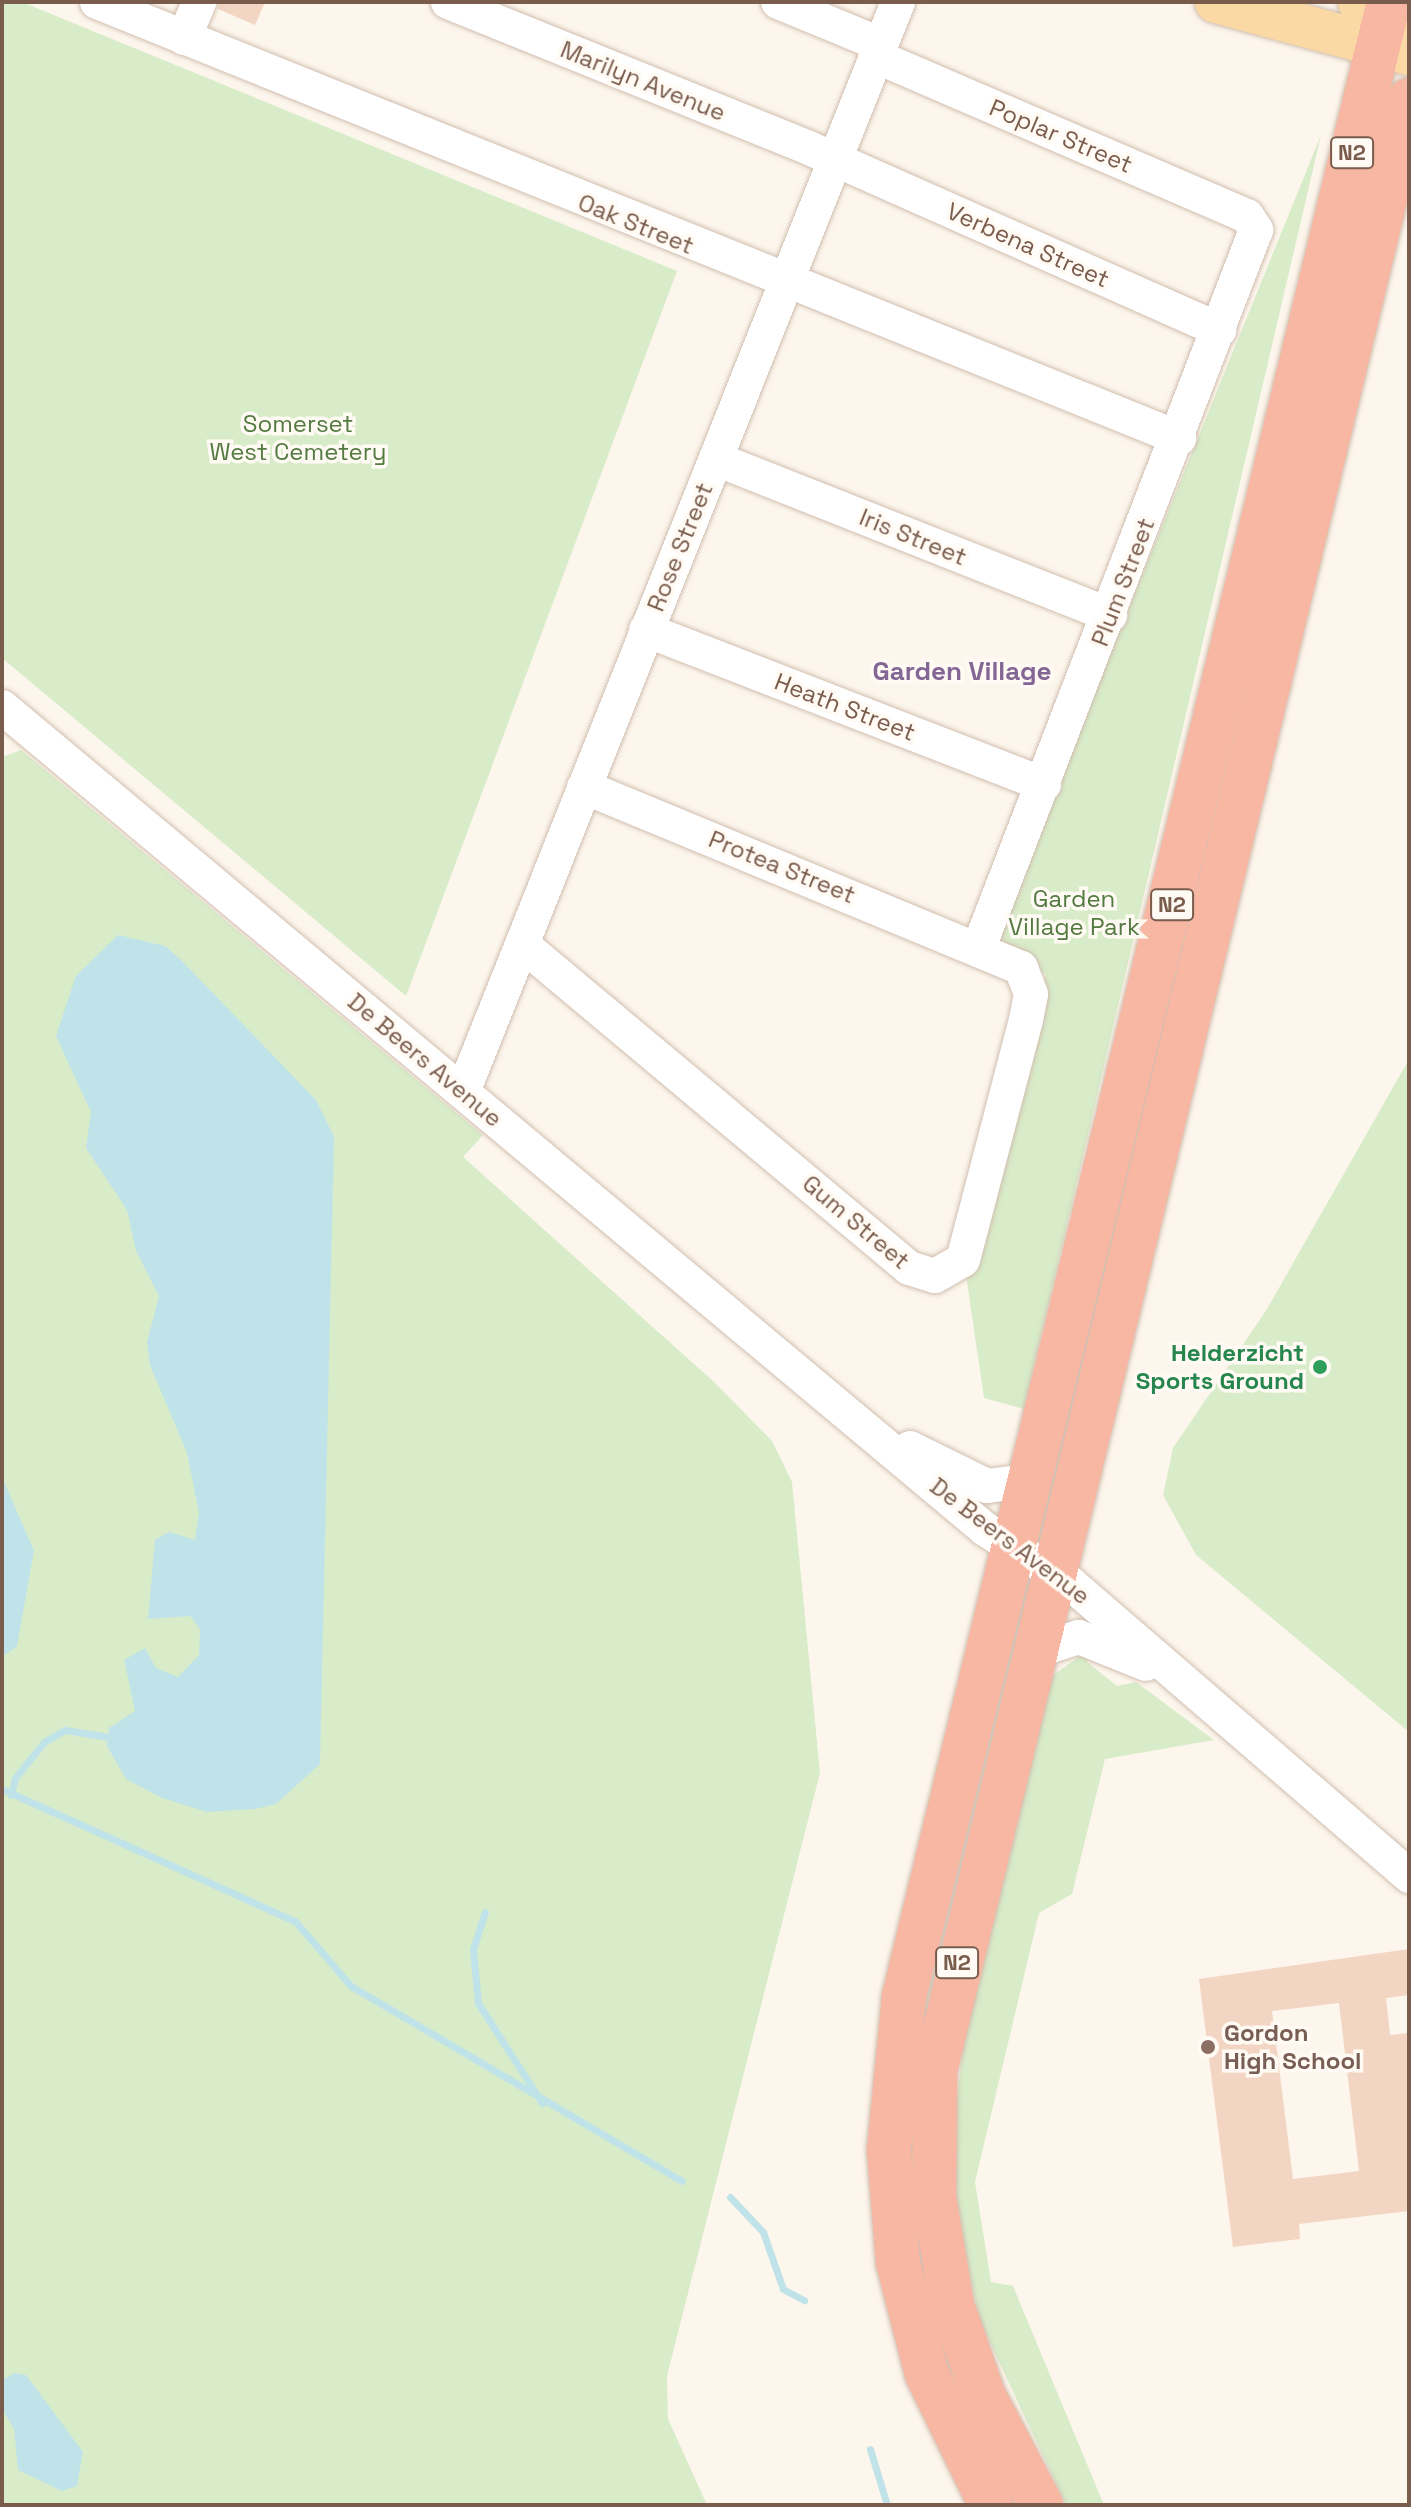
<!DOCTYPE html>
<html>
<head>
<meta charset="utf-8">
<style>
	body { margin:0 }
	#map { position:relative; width:1411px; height:2507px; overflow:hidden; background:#fdf6ec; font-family:"Space Grotesk",sans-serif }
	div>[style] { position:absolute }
	.green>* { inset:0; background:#d8ecc9 }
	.water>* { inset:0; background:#bfe3e8 }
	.stream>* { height:7px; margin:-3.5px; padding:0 3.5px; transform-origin:3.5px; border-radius:3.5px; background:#bfe3e8 }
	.building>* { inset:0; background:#f3d5c3 }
	.roads { filter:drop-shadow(0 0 2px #d1beb0) drop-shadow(0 0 2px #d1beb0) }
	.minor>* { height:34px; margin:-17px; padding:0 17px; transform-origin:17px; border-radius:17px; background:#fff }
	.major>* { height:42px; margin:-21px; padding:0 21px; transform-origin:21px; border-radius:21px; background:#fbd9a5 }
	.highway>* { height:44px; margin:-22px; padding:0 22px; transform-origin:22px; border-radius:22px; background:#f7b7a3 }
	.dots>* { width:22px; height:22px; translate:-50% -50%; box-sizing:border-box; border:4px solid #fffaf3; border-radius:50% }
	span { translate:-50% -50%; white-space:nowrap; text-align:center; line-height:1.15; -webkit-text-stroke:7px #fffaf3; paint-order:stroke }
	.shield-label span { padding:2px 6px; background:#fffaf3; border:2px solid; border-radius:6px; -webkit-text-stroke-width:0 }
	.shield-label { font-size:22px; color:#7a5c4d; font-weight:700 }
	.street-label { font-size:24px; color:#7a5c4d }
	.park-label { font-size:24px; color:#537a41 }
	.leisure-label { font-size:24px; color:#27864d; font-weight:700 }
	.right { translate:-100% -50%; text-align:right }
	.education-label { font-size:24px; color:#785e54; font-weight:700 }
	.left { translate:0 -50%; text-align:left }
	.neighbourhood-label { font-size:26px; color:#846695; font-weight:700 }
	.frame { position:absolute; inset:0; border:4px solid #7a5c4d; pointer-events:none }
</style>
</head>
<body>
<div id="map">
	<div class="green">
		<div style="clip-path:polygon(2px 2px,22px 2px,677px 271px,406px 996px,2px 658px)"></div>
		<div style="clip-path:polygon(1321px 135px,1024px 1409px,984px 1398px,965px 1268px,1046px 975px,994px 940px)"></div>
		<div style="clip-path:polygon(21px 750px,483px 1135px,463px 1157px,713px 1381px,772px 1441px,792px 1482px,820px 1773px,667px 2376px,668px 2419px,707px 2505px,2px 2505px,2px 757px)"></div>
		<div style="clip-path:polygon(1408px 1061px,1409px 1062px,1409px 1732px,1196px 1555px,1163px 1495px,1173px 1448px,1267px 1309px)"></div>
		<div style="clip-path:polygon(1091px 1648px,1087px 1662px,1117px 1686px,1136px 1682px,1214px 1740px,1105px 1759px,1072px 1894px,1039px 1913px,975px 2182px,991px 2282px,1013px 2286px,1104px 2505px,1066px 2505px,980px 2321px,956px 2215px,955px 2120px,965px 2026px,1045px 1681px)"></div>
	</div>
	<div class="water">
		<div style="clip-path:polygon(118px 935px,165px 946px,181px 960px,316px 1100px,334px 1137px,320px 1764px,276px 1804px,255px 1809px,207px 1812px,162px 1798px,126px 1779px,107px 1746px,109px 1728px,135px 1711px,124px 1660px,145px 1648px,156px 1668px,178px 1677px,199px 1655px,200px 1629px,190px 1616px,148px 1619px,155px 1540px,169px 1532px,195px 1540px,199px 1513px,187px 1453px,150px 1365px,147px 1342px,159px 1296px,136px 1251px,127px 1210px,86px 1148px,91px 1112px,56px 1036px,76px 976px)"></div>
		<div style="clip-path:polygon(2px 1477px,34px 1551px,17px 1646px,2px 1657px)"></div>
		<div style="clip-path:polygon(15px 2373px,26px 2375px,83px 2452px,77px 2486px,62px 2491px,18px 2470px,14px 2429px,2px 2409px,2px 2380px)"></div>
	</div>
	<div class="stream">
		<div style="left:2px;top:1789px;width:321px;rotate:24.3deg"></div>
		<div style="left:295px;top:1921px;width:86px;rotate:49.3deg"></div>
		<div style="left:351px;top:1986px;width:384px;rotate:30.5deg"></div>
		<div style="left:11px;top:1795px;width:17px;rotate:-77deg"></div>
		<div style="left:15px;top:1778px;width:46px;rotate:-51.1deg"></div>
		<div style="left:44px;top:1742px;width:24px;rotate:-30deg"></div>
		<div style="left:65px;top:1730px;width:44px;rotate:9.2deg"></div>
		<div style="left:485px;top:1912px;width:39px;rotate:108deg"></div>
		<div style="left:473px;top:1949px;width:54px;rotate:84.7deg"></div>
		<div style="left:478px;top:2003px;width:119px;rotate:57.4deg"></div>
		<div style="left:730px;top:2197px;width:48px;rotate:46.7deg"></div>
		<div style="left:763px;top:2232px;width:60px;rotate:70.7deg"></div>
		<div style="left:783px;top:2289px;width:24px;rotate:28deg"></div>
		<div style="left:870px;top:2449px;width:59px;rotate:73.1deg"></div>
	</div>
	<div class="building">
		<div style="clip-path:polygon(219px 2px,265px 2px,255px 25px,218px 9px)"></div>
		<div style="clip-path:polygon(evenodd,1409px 1949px,1409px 1995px,1386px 1998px,1390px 2035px,1409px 2033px,1409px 2211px,1299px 2224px,1300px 2239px,1233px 2247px,1199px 1979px,1409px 1949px,1339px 2003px,1359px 2171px,1293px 2179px,1272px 2011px,1339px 2003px)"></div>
	</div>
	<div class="roads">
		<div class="minor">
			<div style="left:97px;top:2px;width:1167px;rotate:21.95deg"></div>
			<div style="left:448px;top:2px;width:389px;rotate:22deg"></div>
			<div style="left:809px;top:148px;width:449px;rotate:23.9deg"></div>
			<div style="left:778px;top:2px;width:110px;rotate:22.4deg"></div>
			<div style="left:184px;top:38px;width:39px;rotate:-67deg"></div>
			<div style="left:875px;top:56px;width:405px;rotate:23.3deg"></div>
			<div style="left:1247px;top:216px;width:17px;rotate:57deg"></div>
			<div style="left:1256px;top:230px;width:769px;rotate:111.12deg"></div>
			<div style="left:716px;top:459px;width:424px;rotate:21.6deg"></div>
			<div style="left:646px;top:630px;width:427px;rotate:21.2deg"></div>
			<div style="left:2px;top:707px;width:1281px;rotate:39.9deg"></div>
			<div style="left:985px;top:1529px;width:102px;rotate:32.6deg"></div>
			<div style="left:1071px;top:1584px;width:447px;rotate:40.8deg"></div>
			<div style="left:523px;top:945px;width:503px;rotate:39.92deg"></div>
			<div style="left:909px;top:1268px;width:27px;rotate:17deg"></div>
			<div style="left:935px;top:1276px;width:32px;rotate:-30deg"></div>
			<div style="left:963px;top:1260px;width:248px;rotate:-75.3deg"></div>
			<div style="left:1026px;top:1020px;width:26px;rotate:-79deg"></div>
			<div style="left:1031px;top:994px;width:28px;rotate:-111deg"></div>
			<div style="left:1021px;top:968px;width:473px;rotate:-157.5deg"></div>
			<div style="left:463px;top:1092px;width:1174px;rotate:-68.24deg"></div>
			<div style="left:910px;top:1448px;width:86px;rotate:26.3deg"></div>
			<div style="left:987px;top:1486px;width:47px;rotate:-7.3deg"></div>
			<div style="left:1035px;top:1651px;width:46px;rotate:-17.7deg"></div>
			<div style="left:1079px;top:1637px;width:72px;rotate:21.9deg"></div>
		</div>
		<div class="major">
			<div style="left:1216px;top:2px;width:200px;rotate:15.1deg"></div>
			<div style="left:1359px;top:2px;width:51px;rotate:12.4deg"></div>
		</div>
		<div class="highway">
			<div style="left:991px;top:2505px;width:146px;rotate:-116deg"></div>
			<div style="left:927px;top:2374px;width:116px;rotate:-104.5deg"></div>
			<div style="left:898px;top:2262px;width:112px;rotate:-94.6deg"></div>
			<div style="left:889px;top:2150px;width:154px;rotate:-84.4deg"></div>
			<div style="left:904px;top:1997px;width:2053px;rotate:-76.34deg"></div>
			<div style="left:1041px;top:2505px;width:122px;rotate:-117.8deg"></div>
			<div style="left:984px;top:2397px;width:97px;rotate:-109.2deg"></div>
			<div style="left:952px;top:2305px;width:109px;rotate:-99.5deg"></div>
			<div style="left:934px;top:2198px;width:127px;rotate:-89.5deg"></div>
			<div style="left:935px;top:2071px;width:2027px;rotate:-76.48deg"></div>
		</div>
	</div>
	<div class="dots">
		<div style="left:1320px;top:1367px;background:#2e9e5b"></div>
		<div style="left:1208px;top:2047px;background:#8d6e63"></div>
	</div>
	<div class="shield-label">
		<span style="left:1352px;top:153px">N2</span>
		<span style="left:1172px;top:905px">N2</span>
		<span style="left:957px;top:1963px">N2</span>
	</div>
	<div class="street-label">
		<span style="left:643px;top:81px;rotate:22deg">Marilyn Avenue</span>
		<span style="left:1061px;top:136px;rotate:23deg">Poplar Street</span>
		<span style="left:636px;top:224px;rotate:22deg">Oak Street</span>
		<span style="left:1028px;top:245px;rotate:24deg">Verbena Street</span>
		<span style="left:913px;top:537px;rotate:22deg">Iris Street</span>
		<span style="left:680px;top:547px;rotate:-68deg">Rose Street</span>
		<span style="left:1123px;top:582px;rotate:-69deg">Plum Street</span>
		<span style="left:845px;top:707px;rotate:21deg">Heath Street</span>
		<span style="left:782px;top:867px;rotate:22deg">Protea Street</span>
		<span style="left:425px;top:1060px;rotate:40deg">De Beers Avenue</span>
		<span style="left:856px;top:1222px;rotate:40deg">Gum Street</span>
		<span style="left:1010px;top:1541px;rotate:37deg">De Beers Avenue</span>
	</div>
	<div class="park-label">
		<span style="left:298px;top:438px">Somerset<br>West Cemetery</span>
		<span style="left:1074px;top:913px">Garden<br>Village Park</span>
	</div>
	<div class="leisure-label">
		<span class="right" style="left:1304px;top:1367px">Helderzicht<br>Sports Ground</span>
	</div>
	<div class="education-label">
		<span class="left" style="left:1224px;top:2047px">Gordon<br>High School</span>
	</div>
	<div class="neighbourhood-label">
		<span style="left:962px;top:672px">Garden Village</span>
	</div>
	<div class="frame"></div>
</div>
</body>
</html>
